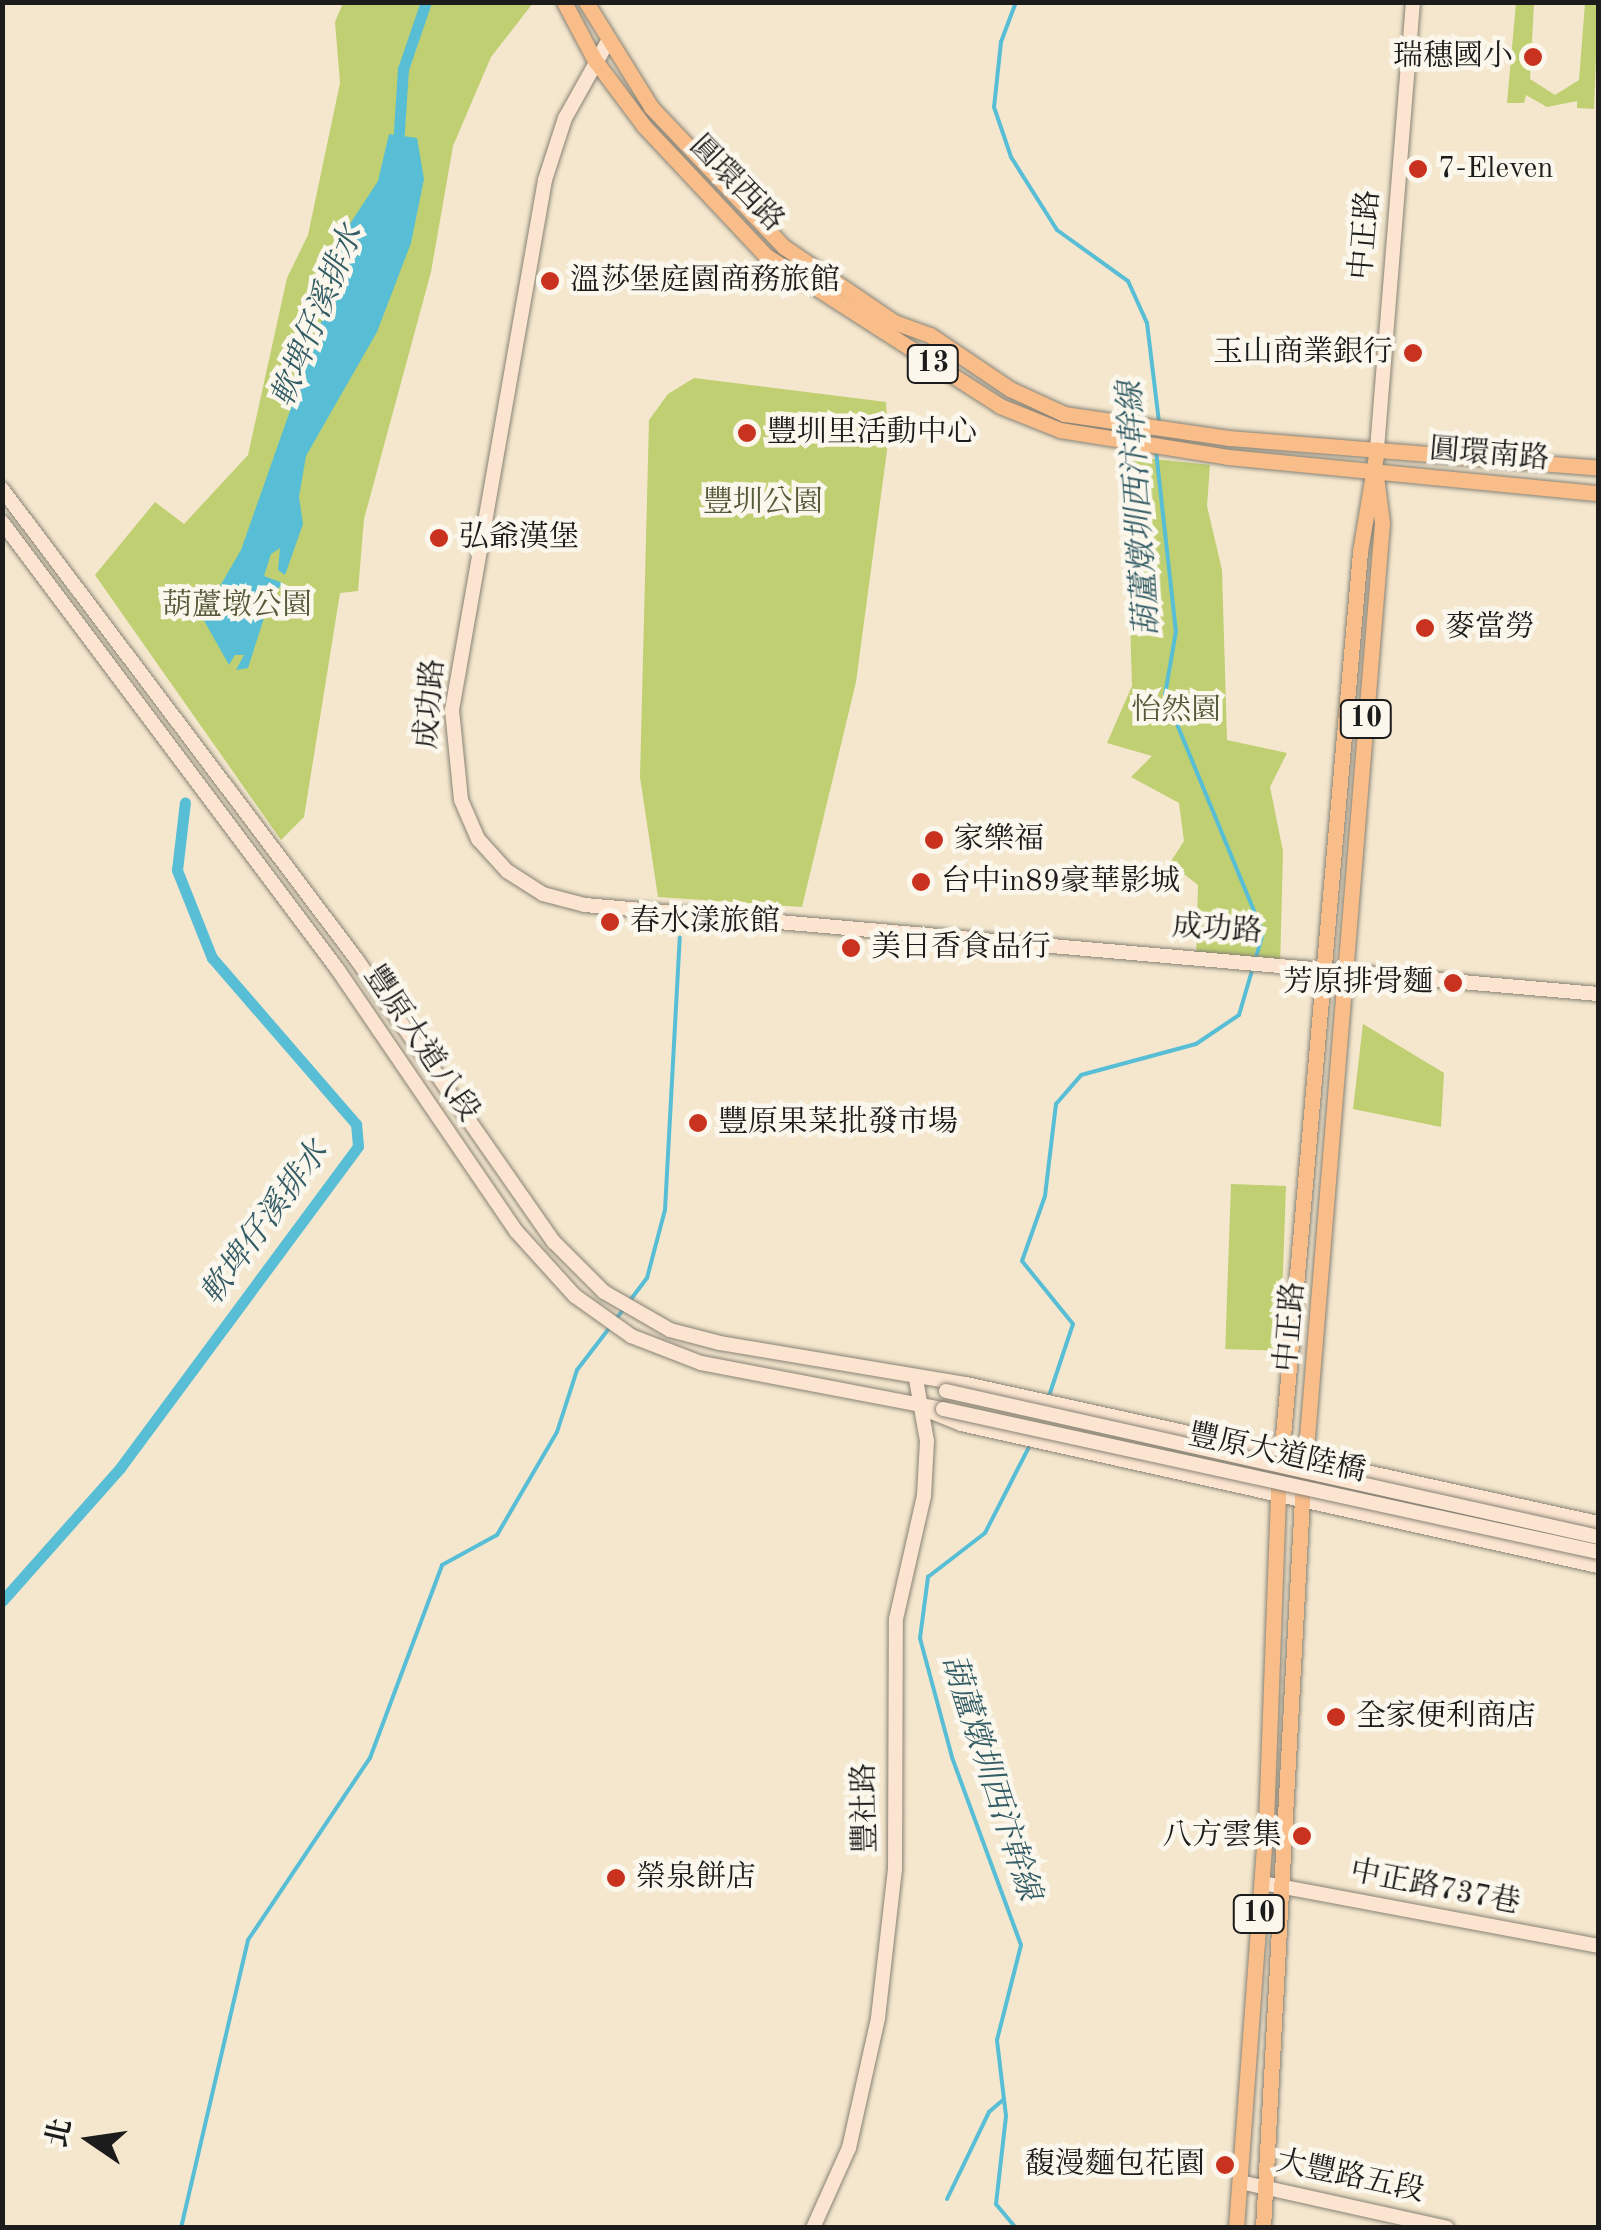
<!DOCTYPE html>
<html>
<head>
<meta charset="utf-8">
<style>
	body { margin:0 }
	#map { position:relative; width:1601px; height:2230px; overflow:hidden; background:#f4e7ce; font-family:"Old Standard TT","Noto Serif TC",serif }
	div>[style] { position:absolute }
	.green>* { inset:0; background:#bfcf71; transform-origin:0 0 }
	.water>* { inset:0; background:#58bed5 }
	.stream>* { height:4px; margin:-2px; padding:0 2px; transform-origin:2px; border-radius:2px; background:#58bed5 }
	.canal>* { height:11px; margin:-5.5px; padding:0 5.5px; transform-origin:5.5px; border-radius:5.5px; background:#58bed5 }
	.roads { filter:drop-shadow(0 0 2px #888275) drop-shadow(0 0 2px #888275) }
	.secondary>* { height:14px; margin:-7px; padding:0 7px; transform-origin:7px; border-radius:7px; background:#fce5d0 }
	.primary>* { height:15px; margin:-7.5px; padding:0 7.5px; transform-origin:7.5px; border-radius:7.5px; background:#f8bd89 }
	.bridges { filter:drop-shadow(0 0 2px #888275) drop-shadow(0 0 2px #888275) }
	.secondary-bridge>* { height:14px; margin:-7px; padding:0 7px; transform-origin:7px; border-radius:7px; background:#fce5d0 }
	.dots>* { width:28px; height:28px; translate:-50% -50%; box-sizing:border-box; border:5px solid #fbf7ec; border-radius:50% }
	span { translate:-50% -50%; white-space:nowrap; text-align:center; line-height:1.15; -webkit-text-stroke:9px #fbf7ec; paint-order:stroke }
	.shield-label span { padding:2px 8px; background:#fbf7ec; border:2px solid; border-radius:8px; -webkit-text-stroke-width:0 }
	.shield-label { font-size:28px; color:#1c1c1c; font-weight:700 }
	.poi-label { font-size:30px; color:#1c1c1c }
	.right { translate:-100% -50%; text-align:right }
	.left { translate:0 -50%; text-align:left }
	.street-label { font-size:30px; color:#1c1c1c }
	.park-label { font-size:30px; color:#555b3a }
	.water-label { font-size:32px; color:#345d66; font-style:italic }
	.frame { position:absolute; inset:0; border:5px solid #1c1c1c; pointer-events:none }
	.north { position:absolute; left:40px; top:2090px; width:100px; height:100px; -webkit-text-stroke:8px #fbf7ec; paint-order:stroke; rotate:283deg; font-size:28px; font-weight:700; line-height:40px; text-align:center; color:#1c1c1c }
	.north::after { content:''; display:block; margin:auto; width:35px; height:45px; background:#1c1c1c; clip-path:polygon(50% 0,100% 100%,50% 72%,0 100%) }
</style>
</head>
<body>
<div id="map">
	<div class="green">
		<div style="clip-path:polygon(343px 3px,533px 3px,491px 57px,453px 146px,431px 272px,364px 519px,358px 591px,340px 593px,304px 817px,281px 840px,95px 575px,155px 502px,184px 524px,248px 455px,287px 278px,308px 235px,340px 83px,335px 22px)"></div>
		<div style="clip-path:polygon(1516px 3px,1534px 3px,1530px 79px,1555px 95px,1579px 80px,1585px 3px,1598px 3px,1594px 109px,1577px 108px,1577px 101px,1547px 107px,1526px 95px,1524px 103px,1507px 103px)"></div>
		<div style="clip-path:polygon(694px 378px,886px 402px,888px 443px,856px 682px,802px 907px,658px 897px,640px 777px,649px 420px,668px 394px)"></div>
		<div style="clip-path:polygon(1125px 456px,1210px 465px,1207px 506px,1222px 570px,1227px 740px,1287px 753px,1270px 787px,1283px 851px,1280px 968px,1196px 962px,1198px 885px,1170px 863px,1184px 841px,1179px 803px,1131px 777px,1152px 756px,1107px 743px,1132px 686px)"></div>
		<div style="clip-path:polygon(1363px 1024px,1444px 1073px,1441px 1127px,1353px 1109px)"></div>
		<div style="left:1231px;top:1184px;width:55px;height:165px;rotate:2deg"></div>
	</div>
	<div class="water">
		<div style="clip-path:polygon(389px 134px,417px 138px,424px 179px,411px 243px,377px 332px,306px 456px,299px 497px,303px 524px,285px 575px,278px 570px,280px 548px,271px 554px,264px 576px,283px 583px,271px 596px,248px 668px,236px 670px,244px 655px,235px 655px,229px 665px,202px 617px,241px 550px,336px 280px,344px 233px,378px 181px)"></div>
	</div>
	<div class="stream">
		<div style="left:1016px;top:2px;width:43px;rotate:110.6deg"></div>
		<div style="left:1001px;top:42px;width:65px;rotate:96.1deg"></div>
		<div style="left:994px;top:107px;width:53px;rotate:71.2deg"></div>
		<div style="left:1011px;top:157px;width:86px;rotate:57.8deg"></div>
		<div style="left:1057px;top:230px;width:87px;rotate:35.7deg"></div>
		<div style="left:1128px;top:281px;width:46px;rotate:65.7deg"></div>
		<div style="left:1147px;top:323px;width:100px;rotate:83.1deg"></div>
		<div style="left:1156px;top:451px;width:181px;rotate:83.7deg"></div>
		<div style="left:1176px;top:631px;width:65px;rotate:99.8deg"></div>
		<div style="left:1165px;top:695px;width:257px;rotate:67.6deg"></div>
		<div style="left:1263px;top:933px;width:26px;rotate:106deg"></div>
		<div style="left:616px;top:1319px;width:51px;rotate:-52.9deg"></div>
		<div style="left:647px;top:1278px;width:70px;rotate:-75.2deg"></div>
		<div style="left:665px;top:1210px;width:273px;rotate:-86.9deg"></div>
		<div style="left:1048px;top:1399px;width:79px;rotate:-71.6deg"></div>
		<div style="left:1073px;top:1324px;width:81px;rotate:-129deg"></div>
		<div style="left:1022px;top:1261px;width:69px;rotate:-70.5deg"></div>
		<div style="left:1045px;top:1196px;width:93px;rotate:-83.2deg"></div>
		<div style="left:1056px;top:1104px;width:38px;rotate:-49deg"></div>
		<div style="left:1081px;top:1075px;width:119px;rotate:-15.1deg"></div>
		<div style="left:1196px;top:1044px;width:52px;rotate:-34deg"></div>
		<div style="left:1239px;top:1015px;width:50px;rotate:-73.7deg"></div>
		<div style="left:947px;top:2199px;width:97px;rotate:-64.2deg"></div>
		<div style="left:989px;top:2112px;width:18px;rotate:-41deg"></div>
		<div style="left:181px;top:2228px;width:296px;rotate:-76.9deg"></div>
		<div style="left:248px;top:1940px;width:219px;rotate:-56.2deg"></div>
		<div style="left:370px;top:1758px;width:206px;rotate:-69.5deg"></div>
		<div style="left:442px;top:1565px;width:63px;rotate:-28.6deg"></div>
		<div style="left:497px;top:1535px;width:119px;rotate:-59.8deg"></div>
		<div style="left:557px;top:1432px;width:65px;rotate:-72.1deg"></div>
		<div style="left:577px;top:1370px;width:54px;rotate:-52.5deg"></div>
		<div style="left:1016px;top:2228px;width:31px;rotate:-130deg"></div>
		<div style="left:996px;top:2204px;width:89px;rotate:-83.5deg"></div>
		<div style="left:1006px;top:2116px;width:77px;rotate:-96.8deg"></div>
		<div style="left:997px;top:2040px;width:98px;rotate:-75.8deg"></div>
		<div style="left:1021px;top:1945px;width:200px;rotate:-110.2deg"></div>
		<div style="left:952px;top:1757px;width:123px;rotate:-105.1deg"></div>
		<div style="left:920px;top:1638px;width:62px;rotate:-82.5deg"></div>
		<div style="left:928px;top:1577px;width:72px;rotate:-37.7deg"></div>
		<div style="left:985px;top:1533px;width:99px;rotate:-62.9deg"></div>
	</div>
	<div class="canal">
		<div style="left:398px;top:146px;width:77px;rotate:-86.3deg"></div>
		<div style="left:403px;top:69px;width:71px;rotate:-71.1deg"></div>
		<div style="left:2px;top:1601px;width:178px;rotate:-48.4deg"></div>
		<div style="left:120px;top:1468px;width:400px;rotate:-53.5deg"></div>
		<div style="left:358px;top:1146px;width:22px;rotate:-95deg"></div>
		<div style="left:356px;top:1124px;width:220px;rotate:-130.9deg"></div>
		<div style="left:212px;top:958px;width:95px;rotate:-111.7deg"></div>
		<div style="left:177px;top:870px;width:68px;rotate:-83.3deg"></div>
	</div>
	<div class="roads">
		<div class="secondary">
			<div style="left:607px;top:43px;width:86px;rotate:119.2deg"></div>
			<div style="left:565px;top:118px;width:65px;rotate:107.9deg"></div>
			<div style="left:545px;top:180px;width:538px;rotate:99.95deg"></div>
			<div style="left:452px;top:710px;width:90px;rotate:84.3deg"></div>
			<div style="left:461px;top:800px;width:43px;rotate:66.4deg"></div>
			<div style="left:478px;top:839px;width:43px;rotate:47.8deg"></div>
			<div style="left:507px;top:871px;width:43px;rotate:32.6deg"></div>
			<div style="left:543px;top:894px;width:43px;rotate:14.7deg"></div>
			<div style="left:585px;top:905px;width:1017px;rotate:5.02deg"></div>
			<div style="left:1377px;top:449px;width:448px;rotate:-85.4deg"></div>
			<div style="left:2px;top:489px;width:590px;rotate:52.99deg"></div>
			<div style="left:357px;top:960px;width:344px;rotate:55.1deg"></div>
			<div style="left:554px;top:1242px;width:71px;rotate:45deg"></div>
			<div style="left:604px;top:1292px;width:76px;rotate:29.9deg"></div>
			<div style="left:670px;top:1330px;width:52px;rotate:14.6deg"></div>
			<div style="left:720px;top:1343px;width:249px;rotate:9.5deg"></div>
			<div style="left:966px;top:1384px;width:647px;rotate:12.4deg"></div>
			<div style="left:2px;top:522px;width:560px;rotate:53.13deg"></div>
			<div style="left:338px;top:970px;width:316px;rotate:55.7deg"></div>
			<div style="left:516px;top:1231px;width:88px;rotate:47.8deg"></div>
			<div style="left:575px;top:1296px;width:69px;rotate:35.5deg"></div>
			<div style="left:631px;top:1336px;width:75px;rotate:21.1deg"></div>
			<div style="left:701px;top:1363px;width:246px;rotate:10.8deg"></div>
			<div style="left:929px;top:1411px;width:35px;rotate:22deg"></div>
			<div style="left:961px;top:1424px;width:653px;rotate:12.57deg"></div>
			<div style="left:1262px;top:1883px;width:342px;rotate:10.6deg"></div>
			<div style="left:1240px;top:2182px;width:212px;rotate:12.5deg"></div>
			<div style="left:813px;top:2228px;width:88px;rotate:-65.8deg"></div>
			<div style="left:849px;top:2148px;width:133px;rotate:-77.4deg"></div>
			<div style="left:878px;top:2018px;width:150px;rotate:-83.5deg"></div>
			<div style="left:895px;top:1869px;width:250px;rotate:-89.8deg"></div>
			<div style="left:896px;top:1619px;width:126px;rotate:-77.2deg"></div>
			<div style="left:924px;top:1496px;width:55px;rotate:-86.9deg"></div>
			<div style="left:927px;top:1441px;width:63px;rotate:-100.1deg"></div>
		</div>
		<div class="primary">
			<div style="left:564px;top:2px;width:64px;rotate:62.2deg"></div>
			<div style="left:594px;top:59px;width:84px;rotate:53.3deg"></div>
			<div style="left:644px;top:126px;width:177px;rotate:46.8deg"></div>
			<div style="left:765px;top:255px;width:279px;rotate:32.7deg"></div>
			<div style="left:1000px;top:406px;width:65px;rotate:21.8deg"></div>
			<div style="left:1060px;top:430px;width:170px;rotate:9.1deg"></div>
			<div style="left:1228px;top:457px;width:372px;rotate:5.6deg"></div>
			<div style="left:586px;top:2px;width:123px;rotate:58.2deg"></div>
			<div style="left:651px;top:107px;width:193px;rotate:46.5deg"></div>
			<div style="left:784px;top:247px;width:133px;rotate:34.3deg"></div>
			<div style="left:894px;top:322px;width:38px;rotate:20deg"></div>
			<div style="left:930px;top:335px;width:97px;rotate:34deg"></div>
			<div style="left:1010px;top:389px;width:60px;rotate:24.8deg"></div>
			<div style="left:1064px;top:414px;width:167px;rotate:8.3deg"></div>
			<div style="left:1229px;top:438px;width:370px;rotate:4.6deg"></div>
			<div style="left:1236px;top:2228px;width:406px;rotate:-85.8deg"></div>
			<div style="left:1266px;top:1823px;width:330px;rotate:-87.9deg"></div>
			<div style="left:1278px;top:1493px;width:945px;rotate:-85.02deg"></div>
			<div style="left:1360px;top:552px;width:104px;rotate:-80.6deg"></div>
			<div style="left:1263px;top:2228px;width:731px;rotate:-86.94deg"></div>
			<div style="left:1302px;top:1498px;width:978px;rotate:-85.31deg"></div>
			<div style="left:1382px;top:523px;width:47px;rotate:-97.3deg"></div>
		</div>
	</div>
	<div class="bridges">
		<div class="secondary-bridge">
			<div style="left:946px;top:1391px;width:668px;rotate:12.62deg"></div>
			<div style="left:943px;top:1409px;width:670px;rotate:12.32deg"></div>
		</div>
	</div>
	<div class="dots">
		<div style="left:1533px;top:57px;background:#c8321e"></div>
		<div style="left:1418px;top:169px;background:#c8321e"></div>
		<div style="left:550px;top:281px;background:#c8321e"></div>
		<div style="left:1413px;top:353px;background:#c8321e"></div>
		<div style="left:747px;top:433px;background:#c8321e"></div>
		<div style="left:439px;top:538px;background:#c8321e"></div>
		<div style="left:1425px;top:628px;background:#c8321e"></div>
		<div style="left:934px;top:840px;background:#c8321e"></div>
		<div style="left:921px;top:882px;background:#c8321e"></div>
		<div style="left:610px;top:922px;background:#c8321e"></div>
		<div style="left:851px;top:948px;background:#c8321e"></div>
		<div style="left:1453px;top:983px;background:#c8321e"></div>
		<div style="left:698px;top:1123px;background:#c8321e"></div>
		<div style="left:1336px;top:1717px;background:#c8321e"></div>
		<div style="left:1302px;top:1836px;background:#c8321e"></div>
		<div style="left:616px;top:1878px;background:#c8321e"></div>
		<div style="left:1225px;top:2165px;background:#c8321e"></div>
	</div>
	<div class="shield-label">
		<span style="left:933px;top:364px">13</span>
		<span style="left:1366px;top:719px">10</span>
		<span style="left:1259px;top:1914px">10</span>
	</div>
	<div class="poi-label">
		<span class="right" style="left:1513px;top:57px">瑞穗國小</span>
		<span class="left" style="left:1438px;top:169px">7-Eleven</span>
		<span class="left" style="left:570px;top:281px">溫莎堡庭園商務旅館</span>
		<span class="right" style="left:1393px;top:353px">玉山商業銀行</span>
		<span class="left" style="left:767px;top:433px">豐圳里活動中心</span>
		<span class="left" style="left:459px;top:538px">弘爺漢堡</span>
		<span class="left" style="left:1445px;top:628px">麥當勞</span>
		<span class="left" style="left:954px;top:840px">家樂福</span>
		<span class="left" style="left:941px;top:882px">台中in89豪華影城</span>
		<span class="left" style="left:630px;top:922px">春水漾旅館</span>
		<span class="left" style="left:871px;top:948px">美日香食品行</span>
		<span class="right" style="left:1433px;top:983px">芳原排骨麵</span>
		<span class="left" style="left:718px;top:1123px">豐原果菜批發市場</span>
		<span class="left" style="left:1356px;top:1717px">全家便利商店</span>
		<span class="right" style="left:1282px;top:1836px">八方雲集</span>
		<span class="left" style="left:636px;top:1878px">榮泉餅店</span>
		<span class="right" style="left:1205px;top:2165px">馥漫麵包花園</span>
	</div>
	<div class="street-label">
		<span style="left:736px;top:184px;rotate:46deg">圓環西路</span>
		<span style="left:1366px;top:235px;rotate:-85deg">中正路</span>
		<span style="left:1489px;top:455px;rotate:5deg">圓環南路</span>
		<span style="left:431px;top:704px;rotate:-85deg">成功路</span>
		<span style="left:1217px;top:930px;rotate:4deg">成功路</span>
		<span style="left:421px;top:1044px;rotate:56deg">豐原大道八段</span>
		<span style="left:1291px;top:1327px;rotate:-85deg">中正路</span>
		<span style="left:1277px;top:1454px;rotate:12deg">豐原大道陸橋</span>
		<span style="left:866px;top:1808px;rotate:-91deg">豐社路</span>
		<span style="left:1435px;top:1888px;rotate:11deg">中正路737巷</span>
		<span style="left:1350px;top:2177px;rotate:12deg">大豐路五段</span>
	</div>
	<div class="park-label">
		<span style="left:763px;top:503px">豐圳公園</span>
		<span style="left:237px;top:606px">葫蘆墩公園</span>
		<span style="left:1176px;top:711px">怡然園</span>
	</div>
	<div class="water-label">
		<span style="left:319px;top:317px;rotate:-68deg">軟埤仔溪排水</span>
		<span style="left:1141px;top:509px;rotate:-94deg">葫蘆燉圳西汴幹線</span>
		<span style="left:266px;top:1224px;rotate:-54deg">軟埤仔溪排水</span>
		<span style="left:989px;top:1778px;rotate:72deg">葫蘆燉圳西汴幹線</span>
	</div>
	<div class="frame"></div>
	<div class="north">北</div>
</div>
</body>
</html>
